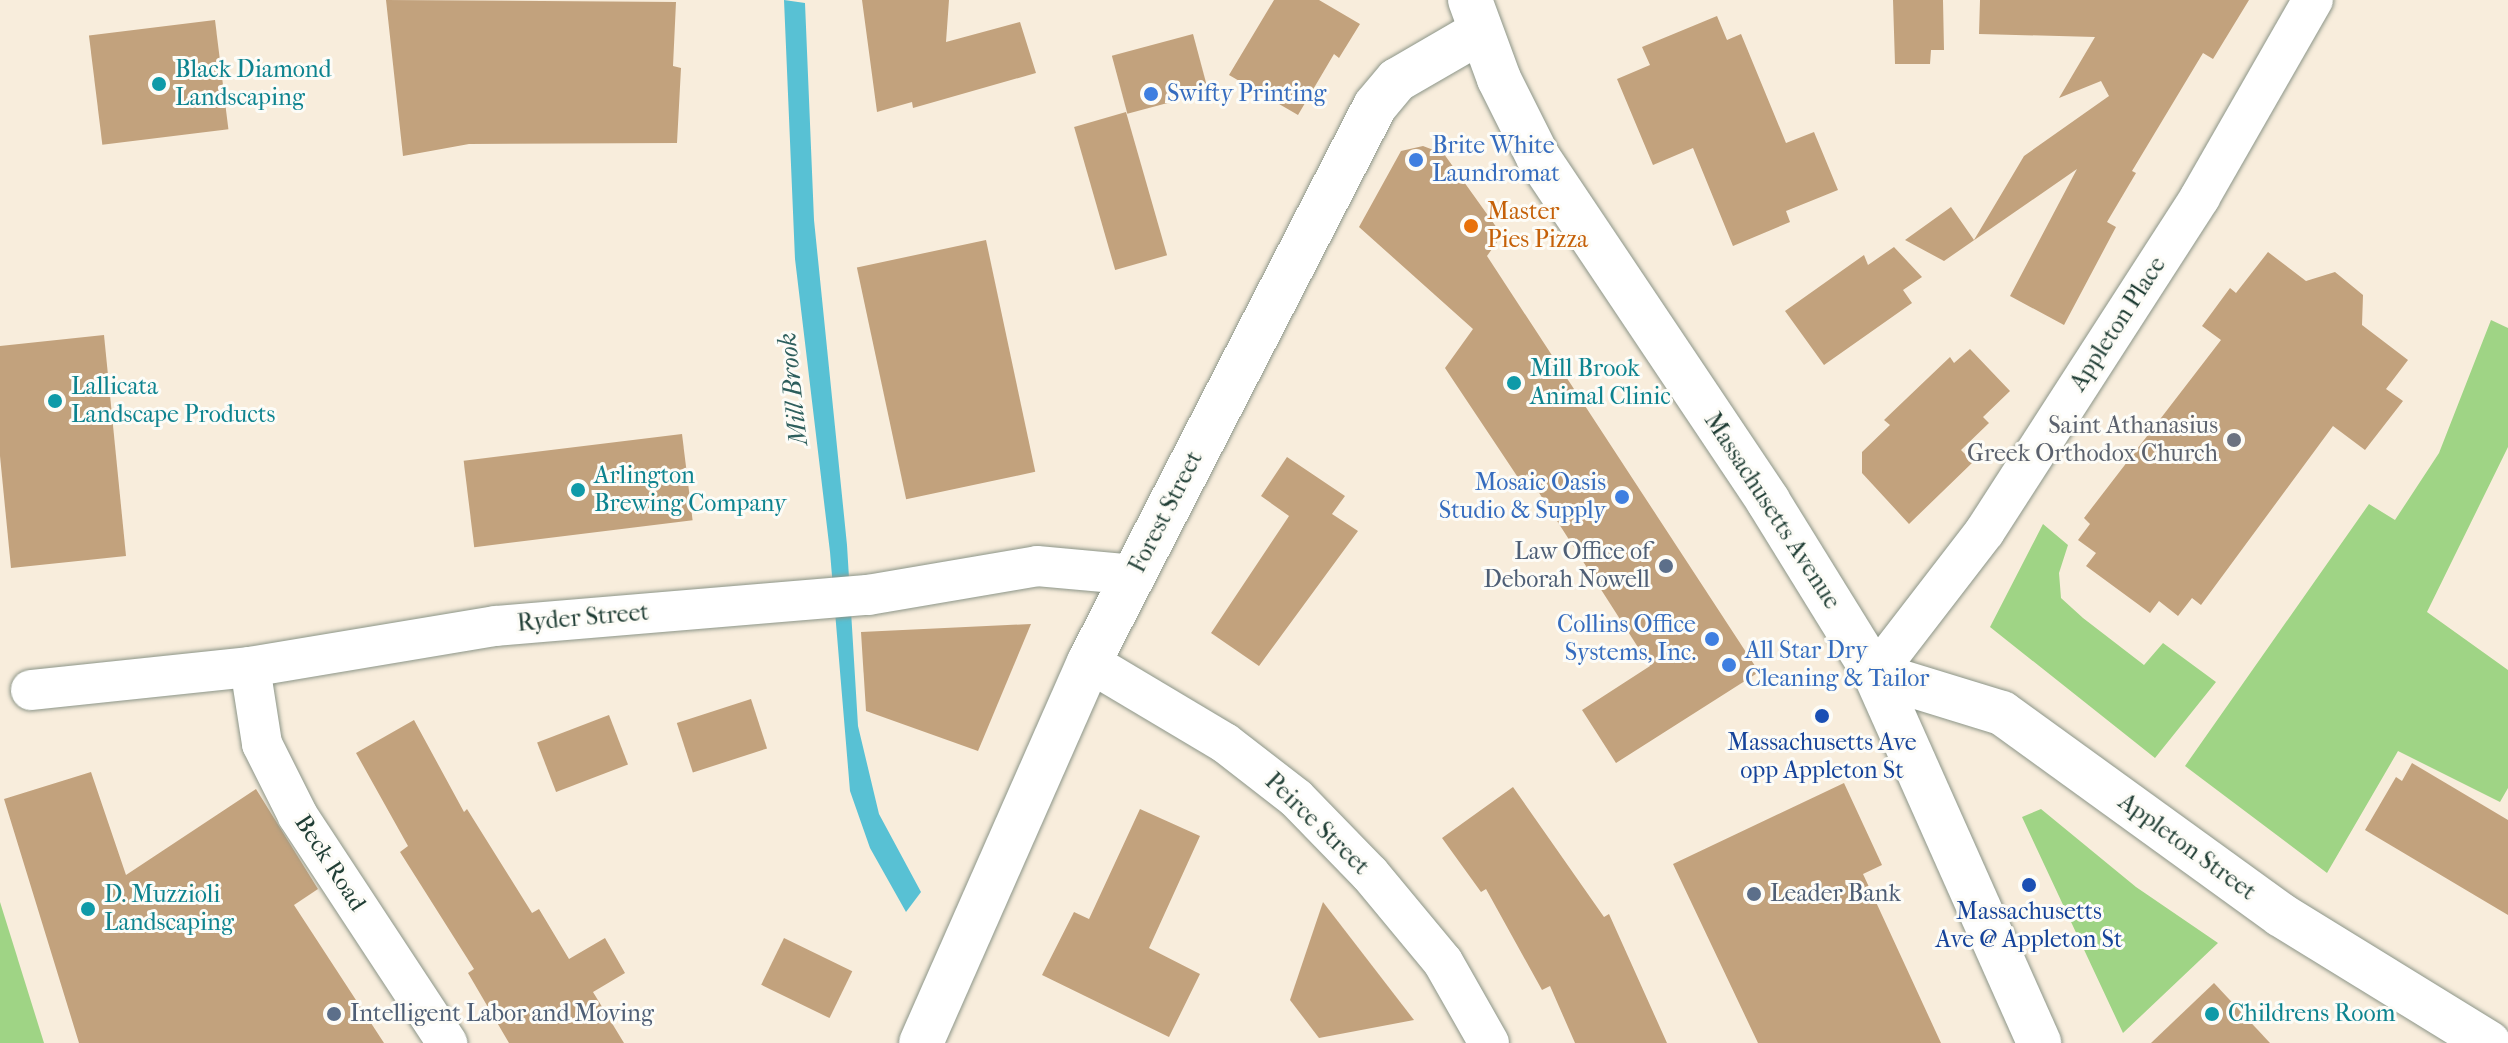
<!DOCTYPE html>
<html>
<head>
<meta charset="utf-8">
<style>
	body { margin:0 }
	#map { position:relative; width:2508px; height:1043px; overflow:hidden; background:#f8eddc; font-family:"IM FELL French Canon",serif }
	div>[style] { position:absolute }
	.green>* { inset:0; background:#9fd485 }
	.water>* { inset:0; background:#58c1d4 }
	.building>* { inset:0; background:#c2a27d; transform-origin:0 0 }
	.roads { filter:drop-shadow(0 0 2px #8c9588) drop-shadow(0 0 2px #8c9588) }
	.street>* { height:40px; margin:-20px; padding:0 20px; transform-origin:20px; border-radius:20px; background:#fff }
	.secondary>* { height:44px; margin:-22px; padding:0 22px; transform-origin:22px; border-radius:22px; background:#fff }
	.primary>* { height:44px; margin:-22px; padding:0 22px; transform-origin:22px; border-radius:22px; background:#fff }
	.dots>* { width:22px; height:22px; translate:-50% -50%; box-sizing:border-box; border:4px solid #fdfcf7; border-radius:50% }
	span { translate:-50% -50%; white-space:nowrap; text-align:center; line-height:1.15; -webkit-text-stroke:6px #fdfcf7; paint-order:stroke }
	.culture-label { font-size:24px; color:#0d838f }
	.left { translate:0 -50%; text-align:left }
	.shop-label { font-size:24px; color:#366cbe }
	.right { translate:-100% -50%; text-align:right }
	.food-label { font-size:24px; color:#c56008 }
	.street-label { font-size:24px; color:#1f3d34 }
	.worship-label { font-size:24px; color:#5b616d }
	.service-label { font-size:24px; color:#4e5e75 }
	.transit-label { font-size:24px; color:#164399 }
	.water-label { font-size:26px; color:#2d5e5c; font-style:italic }
</style>
</head>
<body>
<div id="map">
	<div class="green">
		<div style="clip-path:polygon(2491px 320px,2508px 328px,2508px 447px,2427px 612px,2508px 670px,2508px 788px,2500px 802px,2398px 751px,2327px 873px,2185px 766px,2369px 504px,2395px 520px,2439px 453px)"></div>
		<div style="clip-path:polygon(2043px 524px,2068px 545px,2059px 573px,2061px 598px,2083px 618px,2144px 665px,2163px 643px,2216px 682px,2155px 758px,1990px 627px)"></div>
		<div style="clip-path:polygon(2041px 809px,2136px 887px,2218px 943px,2123px 1033px,2022px 817px)"></div>
		<div style="clip-path:polygon(0 902px,44px 1043px,0 1043px)"></div>
	</div>
	<div class="water">
		<div style="clip-path:polygon(784px 0,805px 3px,814px 220px,847px 545px,858px 726px,879px 814px,921px 892px,906px 912px,870px 848px,850px 791px,830px 552px,795px 259px)"></div>
	</div>
	<div class="building">
		<div style="clip-path:polygon(386px 0,676px 2px,673px 66px,681px 68px,677px 143px,469px 144px,403px 156px)"></div>
		<div style="clip-path:polygon(862px 0,949px 0,946px 42px,1020px 22px,1036px 73px,913px 108px,912px 102px,877px 112px)"></div>
		<div style="clip-path:polygon(1274px 0,1319px 0,1360px 24px,1339px 58px,1334px 54px,1298px 115px,1229px 75px)"></div>
		<div style="clip-path:polygon(1893px 0,1943px 0,1944px 50px,1931px 50px,1930px 64px,1895px 64px)"></div>
		<div style="clip-path:polygon(1980px 0,2249px 0,2213px 59px,2203px 53px,2132px 171px,2136px 173px,2107px 222px,2116px 227px,2064px 325px,2010px 296px,2077px 169px,1944px 261px,1905px 240px,1951px 207px,1974px 240px,2024px 156px,2109px 96px,2101px 81px,2059px 98px,2095px 37px,1979px 34px)"></div>
		<div style="clip-path:polygon(1717px 16px,1727px 40px,1741px 34px,1786px 143px,1814px 132px,1838px 190px,1786px 211px,1790px 222px,1733px 246px,1693px 148px,1653px 165px,1617px 79px,1650px 65px,1642px 47px)"></div>
		<div style="left:215px;top:20px;width:110px;height:127px;rotate:83deg"></div>
		<div style="left:1193px;top:34px;width:60px;height:84px;rotate:75deg"></div>
		<div style="left:1126px;top:112px;width:149px;height:54px;rotate:74deg"></div>
		<div style="clip-path:polygon(1423px 146px,1444px 154px,1502px 235px,1487px 256px,1759px 672px,1616px 763px,1582px 710px,1650px 666px,1527px 474px,1521px 482px,1445px 368px,1473px 329px,1359px 227px,1401px 151px)"></div>
		<div style="left:986px;top:240px;width:237px;height:132px;rotate:78deg"></div>
		<div style="clip-path:polygon(1894px 247px,1922px 277px,1903px 290px,1912px 303px,1824px 365px,1785px 311px,1864px 255px,1868px 265px)"></div>
		<div style="clip-path:polygon(2268px 252px,2306px 281px,2335px 272px,2363px 295px,2362px 325px,2408px 360px,2386px 389px,2403px 401px,2365px 450px,2333px 426px,2201px 605px,2192px 598px,2178px 616px,2159px 601px,2150px 613px,2086px 566px,2096px 553px,2078px 540px,2090px 524px,2084px 518px,2221px 340px,2202px 326px,2230px 288px,2236px 293px)"></div>
		<div style="clip-path:polygon(104px 335px,126px 556px,11px 568px,0 456px,0 346px)"></div>
		<div style="clip-path:polygon(1970px 349px,2010px 391px,1983px 417px,1989px 423px,1961px 450px,1973px 462px,1909px 524px,1862px 473px,1862px 452px,1890px 425px,1884px 420px,1950px 357px,1954px 363px)"></div>
		<div style="left:682px;top:434px;width:87px;height:220px;rotate:83deg"></div>
		<div style="clip-path:polygon(1287px 457px,1345px 496px,1332px 514px,1358px 531px,1259px 666px,1211px 633px,1289px 516px,1261px 496px)"></div>
		<div style="clip-path:polygon(1031px 624px,978px 751px,866px 711px,861px 632px)"></div>
		<div style="left:751px;top:699px;width:52px;height:78px;rotate:72deg"></div>
		<div style="left:609px;top:715px;width:53px;height:77px;rotate:69deg"></div>
		<div style="clip-path:polygon(414px 720px,464px 812px,467px 809px,532px 913px,539px 909px,569px 959px,605px 938px,625px 973px,593px 992px,624px 1043px,509px 1043px,468px 973px,474px 969px,400px 852px,408px 846px,356px 753px)"></div>
		<div style="clip-path:polygon(2412px 763px,2508px 820px,2508px 915px,2365px 830px,2396px 777px,2402px 781px)"></div>
		<div style="clip-path:polygon(91px 772px,126px 875px,256px 789px,318px 889px,294px 905px,384px 1043px,79px 1043px,4px 799px)"></div>
		<div style="clip-path:polygon(1844px 783px,1882px 865px,1863px 874px,1941px 1043px,1758px 1043px,1673px 864px)"></div>
		<div style="clip-path:polygon(1513px 787px,1604px 917px,1609px 914px,1667px 1043px,1575px 1043px,1550px 986px,1542px 990px,1486px 889px,1481px 892px,1442px 838px)"></div>
		<div style="clip-path:polygon(1140px 809px,1200px 836px,1149px 948px,1200px 974px,1169px 1037px,1042px 975px,1074px 912px,1089px 919px)"></div>
		<div style="clip-path:polygon(1323px 902px,1414px 1020px,1319px 1038px,1290px 1000px)"></div>
		<div style="left:784px;top:938px;width:76px;height:52px;rotate:26deg"></div>
		<div style="clip-path:polygon(2214px 983px,2270px 1043px,2151px 1043px)"></div>
	</div>
	<div class="roads">
		<div class="street">
			<div style="left:1089px;top:662px;width:158px;rotate:30.8deg"></div>
			<div style="left:1225px;top:743px;width:90px;rotate:37.8deg"></div>
			<div style="left:1296px;top:798px;width:106px;rotate:45.8deg"></div>
			<div style="left:1370px;top:874px;width:114px;rotate:50.3deg"></div>
			<div style="left:1443px;top:962px;width:93px;rotate:60.4deg"></div>
			<div style="left:250px;top:667px;width:78px;rotate:81.1deg"></div>
			<div style="left:262px;top:744px;width:80px;rotate:63.4deg"></div>
			<div style="left:298px;top:816px;width:272px;rotate:56.7deg"></div>
			<div style="left:1875px;top:674px;width:180px;rotate:-52.4deg"></div>
			<div style="left:1985px;top:531px;width:397px;rotate:-57.2deg"></div>
			<div style="left:2200px;top:197px;width:227px;rotate:-60.2deg"></div>
			<div style="left:31px;top:690px;width:220px;rotate:-6deg"></div>
			<div style="left:250px;top:667px;width:249px;rotate:-9.5deg"></div>
			<div style="left:496px;top:626px;width:373px;rotate:-4.8deg"></div>
			<div style="left:868px;top:595px;width:171px;rotate:-9.7deg"></div>
			<div style="left:1037px;top:566px;width:98px;rotate:5.2deg"></div>
		</div>
		<div class="secondary">
			<div style="left:1875px;top:674px;width:133px;rotate:17.1deg"></div>
			<div style="left:2002px;top:713px;width:344px;rotate:35.9deg"></div>
			<div style="left:2281px;top:915px;width:244px;rotate:31.6deg"></div>
			<div style="left:921px;top:1043px;width:416px;rotate:-66.2deg"></div>
			<div style="left:1089px;top:662px;width:625px;rotate:-62.78deg"></div>
			<div style="left:1375px;top:106px;width:34px;rotate:-50deg"></div>
			<div style="left:1397px;top:80px;width:94px;rotate:-30.1deg"></div>
		</div>
		<div class="primary">
			<div style="left:1470px;top:0;width:84px;rotate:69.8deg"></div>
			<div style="left:1499px;top:79px;width:87px;rotate:63.4deg"></div>
			<div style="left:1538px;top:157px;width:414px;rotate:56.2deg"></div>
			<div style="left:1768px;top:501px;width:203px;rotate:58.3deg"></div>
			<div style="left:1875px;top:674px;width:404px;rotate:66deg"></div>
		</div>
	</div>
	<div class="dots">
		<div style="left:159px;top:84px;background:#0f9aa8"></div>
		<div style="left:1151px;top:94px;background:#3f7fe0"></div>
		<div style="left:1416px;top:160px;background:#3f7fe0"></div>
		<div style="left:1471px;top:226px;background:#e8710a"></div>
		<div style="left:1514px;top:383px;background:#0f9aa8"></div>
		<div style="left:55px;top:401px;background:#0f9aa8"></div>
		<div style="left:2234px;top:440px;background:#6b7280"></div>
		<div style="left:578px;top:490px;background:#0f9aa8"></div>
		<div style="left:1622px;top:497px;background:#3f7fe0"></div>
		<div style="left:1666px;top:566px;background:#5c6f8a"></div>
		<div style="left:1712px;top:639px;background:#3f7fe0"></div>
		<div style="left:1729px;top:665px;background:#3f7fe0"></div>
		<div style="left:1822px;top:716px;background:#1a4fb4"></div>
		<div style="left:2029px;top:885px;background:#1a4fb4"></div>
		<div style="left:1754px;top:894px;background:#5c6f8a"></div>
		<div style="left:88px;top:909px;background:#0f9aa8"></div>
		<div style="left:334px;top:1014px;background:#5c6f8a"></div>
		<div style="left:2212px;top:1014px;background:#0f9aa8"></div>
	</div>
	<div class="culture-label">
		<span class="left" style="left:175px;top:84px">Black Diamond<br>Landscaping</span>
		<span class="left" style="left:1530px;top:383px">Mill Brook<br>Animal Clinic</span>
		<span class="left" style="left:71px;top:401px">Lallicata<br>Landscape Products</span>
		<span class="left" style="left:594px;top:490px">Arlington<br>Brewing Company</span>
		<span class="left" style="left:104px;top:909px">D. Muzzioli<br>Landscaping</span>
		<span class="left" style="left:2228px;top:1014px">Childrens Room</span>
	</div>
	<div class="shop-label">
		<span class="left" style="left:1167px;top:94px">Swifty Printing</span>
		<span class="left" style="left:1432px;top:160px">Brite White<br>Laundromat</span>
		<span class="right" style="left:1606px;top:497px">Mosaic Oasis<br>Studio &amp; Supply</span>
		<span class="right" style="left:1696px;top:639px">Collins Office<br>Systems, Inc.</span>
		<span class="left" style="left:1745px;top:665px">All Star Dry<br>Cleaning &amp; Tailor</span>
	</div>
	<div class="food-label">
		<span class="left" style="left:1487px;top:226px">Master<br>Pies Pizza</span>
	</div>
	<div class="street-label">
		<span style="left:2118px;top:324px;rotate:-57deg">Appleton Place</span>
		<span style="left:1772px;top:511px;rotate:57deg">Massachusetts Avenue</span>
		<span style="left:1166px;top:512px;rotate:-63deg">Forest Street</span>
		<span style="left:583px;top:618px;rotate:-5deg">Ryder Street</span>
		<span style="left:1317px;top:824px;rotate:44deg">Peirce Street</span>
		<span style="left:2187px;top:847px;rotate:36deg">Appleton Street</span>
		<span style="left:330px;top:863px;rotate:57deg">Beck Road</span>
	</div>
	<div class="worship-label">
		<span class="right" style="left:2218px;top:440px">Saint Athanasius<br>Greek Orthodox Church</span>
	</div>
	<div class="service-label">
		<span class="right" style="left:1650px;top:566px">Law Office of<br>Deborah Nowell</span>
		<span class="left" style="left:1770px;top:894px">Leader Bank</span>
		<span class="left" style="left:350px;top:1014px">Intelligent Labor and Moving</span>
	</div>
	<div class="transit-label">
		<span style="left:1822px;top:757px">Massachusetts Ave<br>opp Appleton St</span>
		<span style="left:2029px;top:926px">Massachusetts<br>Ave @ Appleton St</span>
	</div>
	<div class="water-label">
		<span style="left:793px;top:389px;rotate:-96deg">Mill Brook</span>
	</div>
</div>
</body>
</html>
